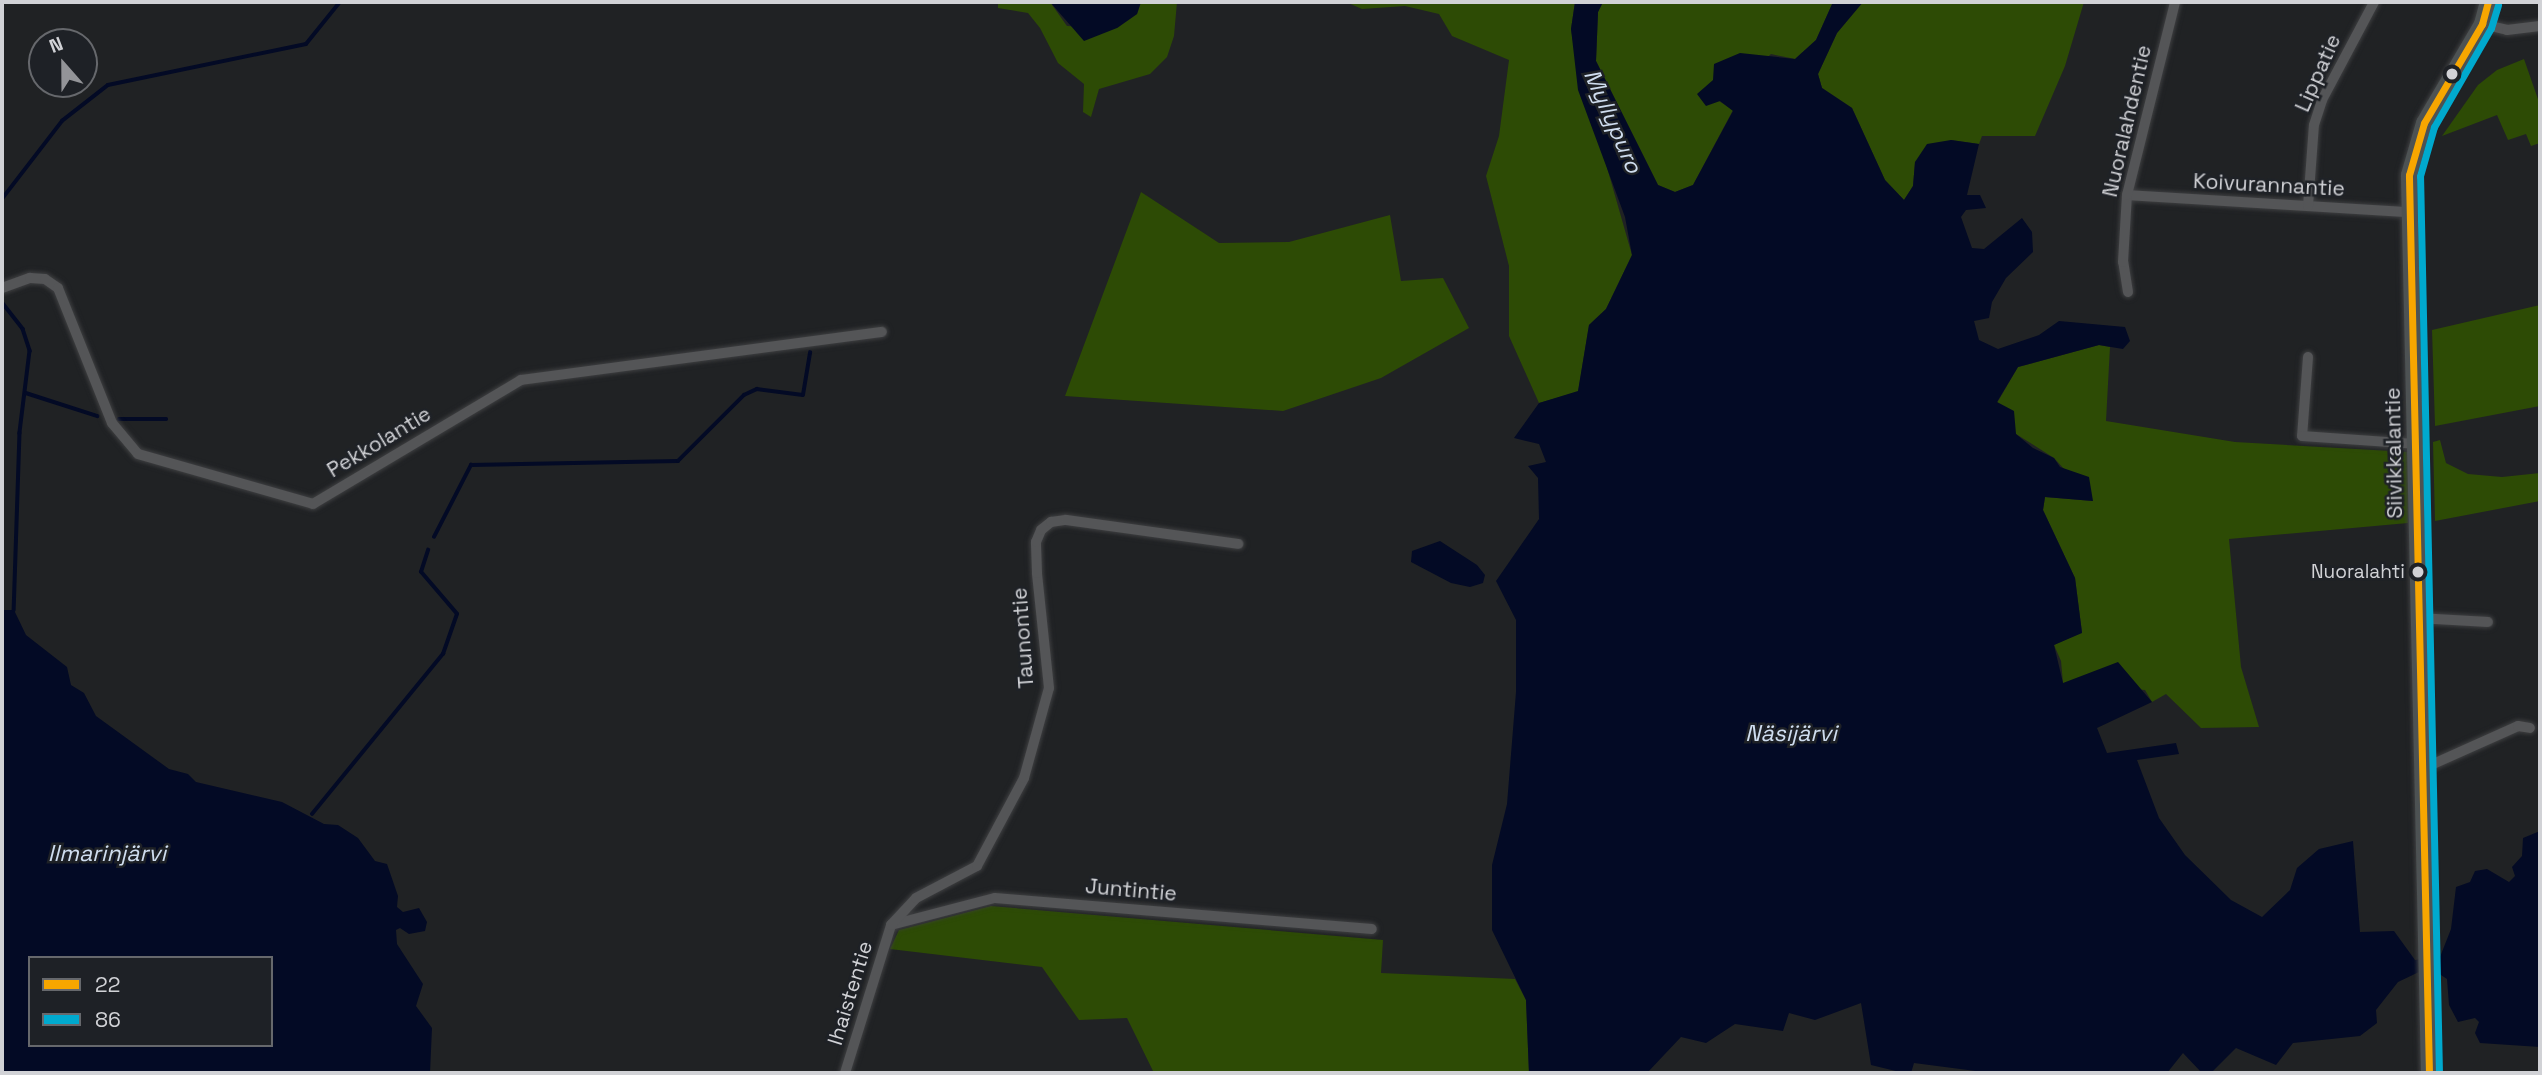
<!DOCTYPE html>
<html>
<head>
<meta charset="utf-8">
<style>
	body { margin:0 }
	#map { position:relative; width:2542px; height:1075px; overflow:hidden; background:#202224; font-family:"Space Grotesk",sans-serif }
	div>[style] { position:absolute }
	.green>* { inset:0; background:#2d4b05 }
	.water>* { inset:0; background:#030a25 }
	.stream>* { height:3.5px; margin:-1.75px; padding:0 1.75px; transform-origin:1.75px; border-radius:1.75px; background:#030a25 }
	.roads { filter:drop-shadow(0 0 2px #3e3f41) drop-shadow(0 0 2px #3e3f41) }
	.street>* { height:10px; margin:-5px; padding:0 5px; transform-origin:5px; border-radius:5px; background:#545557 }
	.secondary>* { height:16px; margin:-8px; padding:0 8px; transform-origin:8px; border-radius:8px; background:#4d5253 }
	.bus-1>* { height:7px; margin:-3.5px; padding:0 3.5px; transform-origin:3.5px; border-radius:3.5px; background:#f7a600 }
	.bus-2>* { height:7px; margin:-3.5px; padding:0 3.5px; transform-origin:3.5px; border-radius:3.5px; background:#00a9ce }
	.dots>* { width:19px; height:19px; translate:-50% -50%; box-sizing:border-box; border:4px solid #1e2126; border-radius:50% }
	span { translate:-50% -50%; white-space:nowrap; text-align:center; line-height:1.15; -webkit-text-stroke:5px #1e2126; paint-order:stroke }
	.bus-label { font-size:19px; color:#d1d2d6 }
	.right { translate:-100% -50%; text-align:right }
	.street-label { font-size:21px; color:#d1d2d6 }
	.water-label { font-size:23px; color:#cfddef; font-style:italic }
	.frame { position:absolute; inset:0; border:4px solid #d1d2d6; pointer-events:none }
	.legend { position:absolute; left:28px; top:956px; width:245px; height:91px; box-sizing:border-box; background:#1e2126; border:2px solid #66686c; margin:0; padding:9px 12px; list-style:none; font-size:21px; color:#d1d2d6 }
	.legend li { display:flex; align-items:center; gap:14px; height:35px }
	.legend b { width:35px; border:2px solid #66686c }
	.north { position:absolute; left:28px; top:28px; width:70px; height:70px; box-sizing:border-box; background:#1e2126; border:2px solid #66686c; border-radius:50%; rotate:339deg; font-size:19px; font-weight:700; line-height:28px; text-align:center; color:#d1d2d6 }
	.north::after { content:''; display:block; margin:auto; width:24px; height:32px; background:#939498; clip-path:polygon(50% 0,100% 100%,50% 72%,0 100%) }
</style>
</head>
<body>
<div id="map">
	<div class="green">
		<div style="clip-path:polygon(998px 2px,1050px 2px,1067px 26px,1117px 28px,1137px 14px,1141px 2px,1177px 2px,1174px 36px,1167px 57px,1150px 74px,1099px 89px,1091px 117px,1083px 112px,1084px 84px,1058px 63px,1040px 28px,1028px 13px,998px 8px)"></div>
		<div style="clip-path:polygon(1346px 2px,1575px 2px,1571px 29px,1576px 59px,1632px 255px,1606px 309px,1589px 325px,1578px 392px,1539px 403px,1509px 336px,1509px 266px,1486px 176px,1499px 136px,1509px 60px,1452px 36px,1439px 14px,1405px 6px,1362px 9px)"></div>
		<div style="clip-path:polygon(1603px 2px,1833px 2px,1816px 40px,1795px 59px,1771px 54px,1719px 101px,1733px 110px,1693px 185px,1675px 192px,1658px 185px,1596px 61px,1598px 12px)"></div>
		<div style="clip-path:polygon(1863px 2px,2084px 2px,2065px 66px,2035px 136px,1982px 136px,1979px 144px,1951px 140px,1915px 162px,1913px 186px,1904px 200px,1885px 180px,1852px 108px,1822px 88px,1818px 74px,1837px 33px)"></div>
		<div style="clip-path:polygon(2524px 59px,2540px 105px,2540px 143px,2531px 146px,2526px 134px,2508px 140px,2497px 115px,2442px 136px,2478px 85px,2497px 70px)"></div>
		<div style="clip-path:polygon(1141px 192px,1219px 243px,1289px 242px,1390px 215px,1401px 281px,1443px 278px,1469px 328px,1381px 378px,1283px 411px,1065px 396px)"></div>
		<div style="clip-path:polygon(2540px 305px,2540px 406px,2435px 426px,2432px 330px)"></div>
		<div style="clip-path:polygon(2099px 345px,2110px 347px,2106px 421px,2235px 442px,2409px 452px,2408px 523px,2229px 539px,2241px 667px,2259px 727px,2201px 728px,2166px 694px,2152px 702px,2145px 690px,2063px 683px,2061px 661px,2054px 645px,2082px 632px,2075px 578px,2043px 510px,2045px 497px,2093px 501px,2054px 458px,2016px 434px,1997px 403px,2018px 367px)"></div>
		<div style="clip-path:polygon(2440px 440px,2446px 463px,2468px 474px,2502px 477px,2540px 473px,2540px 501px,2435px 521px,2433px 442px)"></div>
		<div style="clip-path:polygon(991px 906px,1383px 940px,1381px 973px,1515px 979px,1526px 1000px,1529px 1073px,1154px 1073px,1127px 1018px,1079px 1020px,1042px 967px,890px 949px,899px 930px)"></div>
	</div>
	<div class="water">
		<div style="clip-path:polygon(1050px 2px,1141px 2px,1137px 14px,1117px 28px,1084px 41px)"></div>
		<div style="clip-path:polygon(1575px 2px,1603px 2px,1598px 12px,1596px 61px,1658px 185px,1675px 192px,1693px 185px,1733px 111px,1720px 101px,1706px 106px,1697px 94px,1713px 80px,1714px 64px,1740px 53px,1795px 59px,1816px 40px,1833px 2px,1863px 2px,1837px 33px,1818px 74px,1822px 88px,1852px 108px,1885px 180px,1904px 200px,1913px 186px,1915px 162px,1927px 144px,1951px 140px,1979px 144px,1967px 195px,1980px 195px,1986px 208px,1966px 210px,1961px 217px,1972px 248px,1984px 249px,2022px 218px,2032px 232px,2033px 252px,2006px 278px,1992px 302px,1989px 318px,1974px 321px,1979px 340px,1998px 349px,2039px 335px,2059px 321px,2125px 327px,2130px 341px,2123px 349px,2099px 345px,2018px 367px,1997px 402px,2014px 411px,2016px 434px,2033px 448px,2054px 458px,2060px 467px,2089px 477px,2093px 501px,2045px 497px,2043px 510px,2075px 578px,2082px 633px,2054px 645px,2063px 683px,2118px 662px,2152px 702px,2097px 728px,2107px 753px,2176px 743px,2179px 754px,2137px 760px,2159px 818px,2185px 855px,2231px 900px,2262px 917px,2290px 890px,2297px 868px,2319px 849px,2353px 841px,2360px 932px,2394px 931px,2415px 960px,2440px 957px,2451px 929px,2456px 887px,2470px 882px,2475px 871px,2487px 869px,2509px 882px,2515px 876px,2512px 867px,2522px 856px,2523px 838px,2540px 831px,2540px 1047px,2480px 1043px,2475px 1033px,2479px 1022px,2475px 1018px,2458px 1022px,2449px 1005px,2447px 979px,2438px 973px,2419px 972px,2398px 982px,2376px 1010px,2377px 1023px,2360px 1036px,2293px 1043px,2276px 1065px,2236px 1048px,2213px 1071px,2201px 1072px,2183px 1053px,2167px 1073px,1991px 1073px,1914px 1063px,1911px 1073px,1904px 1073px,1871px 1065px,1861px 1003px,1815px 1020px,1789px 1013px,1783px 1031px,1735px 1024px,1706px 1043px,1681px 1037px,1647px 1073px,1529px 1073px,1526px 1000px,1492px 930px,1492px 865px,1507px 804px,1516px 692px,1516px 620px,1496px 581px,1539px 519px,1538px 478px,1528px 466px,1546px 462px,1539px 444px,1514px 438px,1539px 403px,1578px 391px,1589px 325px,1606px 309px,1632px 255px,1625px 217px,1578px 90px,1571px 29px)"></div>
		<div style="clip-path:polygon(1440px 541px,1477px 565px,1485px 575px,1483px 583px,1470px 587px,1451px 583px,1411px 562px,1412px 551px)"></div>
		<div style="clip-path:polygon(evenodd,2px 610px,14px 610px,26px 635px,67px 667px,71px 685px,84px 693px,96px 716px,169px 769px,188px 774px,196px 782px,282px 802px,324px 824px,338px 825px,358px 838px,375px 861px,387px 864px,398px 896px,397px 907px,403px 912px,419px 908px,427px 922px,425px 931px,409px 934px,400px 928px,396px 930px,397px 944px,423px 984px,416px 1006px,432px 1028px,430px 1073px,2px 1073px,2px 610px,30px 958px,271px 958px,271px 1045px,30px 1045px,30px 958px)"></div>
	</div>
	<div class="stream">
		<div style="left:2px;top:199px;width:98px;rotate:-52.4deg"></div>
		<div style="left:62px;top:121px;width:58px;rotate:-38deg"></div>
		<div style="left:108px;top:85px;width:202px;rotate:-11.7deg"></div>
		<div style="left:306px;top:44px;width:54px;rotate:-51deg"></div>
		<div style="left:2px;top:302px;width:34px;rotate:52deg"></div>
		<div style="left:23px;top:329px;width:23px;rotate:72deg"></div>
		<div style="left:30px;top:351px;width:83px;rotate:97deg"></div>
		<div style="left:20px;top:433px;width:177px;rotate:91.9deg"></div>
		<div style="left:26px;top:393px;width:75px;rotate:17.9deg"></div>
		<div style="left:119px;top:419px;width:47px"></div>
		<div style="left:434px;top:537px;width:81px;rotate:-62.8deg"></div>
		<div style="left:471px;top:465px;width:207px;rotate:-1.1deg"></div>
		<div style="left:678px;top:461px;width:93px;rotate:-45deg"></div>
		<div style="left:744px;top:395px;width:14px;rotate:-25deg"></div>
		<div style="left:757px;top:389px;width:46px;rotate:7.4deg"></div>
		<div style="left:803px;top:395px;width:43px;rotate:-80.5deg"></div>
		<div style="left:312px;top:814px;width:207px;rotate:-50.7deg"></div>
		<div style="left:443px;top:654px;width:42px;rotate:-70.7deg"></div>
		<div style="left:457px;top:614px;width:55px;rotate:-130.6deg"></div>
		<div style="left:421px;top:572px;width:23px;rotate:-72deg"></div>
	</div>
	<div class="roads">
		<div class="street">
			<div style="left:2482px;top:24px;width:26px;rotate:13deg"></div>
			<div style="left:2507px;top:30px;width:33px;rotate:-7deg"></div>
			<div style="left:2127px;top:195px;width:282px;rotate:3.5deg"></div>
			<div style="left:2308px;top:206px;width:81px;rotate:-85.8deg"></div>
			<div style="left:2314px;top:125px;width:26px;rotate:-72deg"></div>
			<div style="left:2322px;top:100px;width:111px;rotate:-62deg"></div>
			<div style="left:2px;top:288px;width:30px;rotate:-20deg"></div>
			<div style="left:30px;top:278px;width:15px;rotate:4deg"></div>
			<div style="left:45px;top:279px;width:16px;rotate:35deg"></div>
			<div style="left:58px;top:288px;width:145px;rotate:68.2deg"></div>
			<div style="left:112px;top:423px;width:40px;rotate:50deg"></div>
			<div style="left:138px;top:454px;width:182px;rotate:15.9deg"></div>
			<div style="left:313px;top:504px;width:242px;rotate:-30.8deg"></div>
			<div style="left:521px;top:380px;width:364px;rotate:-7.6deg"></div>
			<div style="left:2128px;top:292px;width:30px;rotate:-99deg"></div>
			<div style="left:2123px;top:262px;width:67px;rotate:-86.6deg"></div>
			<div style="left:2127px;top:195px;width:199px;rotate:-76deg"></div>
			<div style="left:2308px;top:357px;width:79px;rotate:94.3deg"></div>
			<div style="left:2302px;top:436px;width:113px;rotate:4deg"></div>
			<div style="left:2418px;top:618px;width:70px;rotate:3.3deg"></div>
			<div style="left:2422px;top:769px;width:105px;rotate:-24.1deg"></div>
			<div style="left:2518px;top:726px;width:12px;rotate:9deg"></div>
			<div style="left:891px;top:925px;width:107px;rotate:-14.6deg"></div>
			<div style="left:995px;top:898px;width:378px;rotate:4.7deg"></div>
			<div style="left:845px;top:1073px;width:155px;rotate:-72.7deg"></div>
			<div style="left:891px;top:925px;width:37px;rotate:-47deg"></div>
			<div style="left:916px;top:898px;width:69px;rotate:-27.7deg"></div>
			<div style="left:977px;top:866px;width:100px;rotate:-61.9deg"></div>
			<div style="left:1024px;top:778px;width:93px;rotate:-74.5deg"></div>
			<div style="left:1049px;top:688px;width:116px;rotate:-96deg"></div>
			<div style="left:1037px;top:573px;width:31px;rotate:-92deg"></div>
			<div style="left:1036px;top:542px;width:13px;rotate:-67deg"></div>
			<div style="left:1041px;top:530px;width:13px;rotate:-39deg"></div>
			<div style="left:1051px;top:522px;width:15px;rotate:-8deg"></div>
			<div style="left:1066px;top:520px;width:174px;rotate:7.9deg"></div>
		</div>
		<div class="secondary">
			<div style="left:2429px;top:1073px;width:898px;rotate:-91.28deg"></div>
			<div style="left:2409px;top:175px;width:54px;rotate:-73.9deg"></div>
			<div style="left:2424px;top:123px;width:115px;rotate:-59.6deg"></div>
			<div style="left:2482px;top:24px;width:23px;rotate:-75deg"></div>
		</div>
	</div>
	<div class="bus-1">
		<div style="left:2429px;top:1073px;width:898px;rotate:-91.28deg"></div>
		<div style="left:2409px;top:175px;width:54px;rotate:-73.9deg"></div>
		<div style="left:2424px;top:123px;width:115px;rotate:-59.6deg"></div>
		<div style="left:2482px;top:24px;width:23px;rotate:-75deg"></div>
	</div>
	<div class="bus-2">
		<div style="left:2439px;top:1073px;width:897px;rotate:-91.21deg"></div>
		<div style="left:2420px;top:176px;width:51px;rotate:-74.1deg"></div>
		<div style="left:2434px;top:127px;width:114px;rotate:-60.1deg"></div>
		<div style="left:2491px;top:28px;width:24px;rotate:-73deg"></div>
	</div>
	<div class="dots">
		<div style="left:2452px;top:74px;background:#d1d2d6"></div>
		<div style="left:2418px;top:572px;background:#d1d2d6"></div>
	</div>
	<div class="bus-label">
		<span class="right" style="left:2405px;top:572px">Nuoralahti</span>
	</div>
	<div class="street-label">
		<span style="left:2318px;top:73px;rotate:-66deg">Lippatie</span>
		<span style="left:2127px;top:121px;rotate:-77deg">Nuoralahdentie</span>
		<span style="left:2269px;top:185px;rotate:3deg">Koivurannantie</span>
		<span style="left:379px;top:442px;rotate:-31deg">Pekkolantie</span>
		<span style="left:2394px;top:453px;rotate:-91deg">Siivikkalantie</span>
		<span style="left:1023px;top:638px;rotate:-94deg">Taunontie</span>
		<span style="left:1131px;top:890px;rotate:5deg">Juntintie</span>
		<span style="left:850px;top:993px;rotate:-73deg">Ihaistentie</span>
	</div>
	<div class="water-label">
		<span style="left:1613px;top:121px;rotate:66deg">Myllypuro</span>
		<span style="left:1791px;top:733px">Näsijärvi</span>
		<span style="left:107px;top:853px">Ilmarinjärvi</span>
	</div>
	<div class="frame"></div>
	<ul class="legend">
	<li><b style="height:9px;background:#f7a600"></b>22</li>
	<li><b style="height:9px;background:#00a9ce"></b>86</li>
	</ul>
	<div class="north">N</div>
</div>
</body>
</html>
